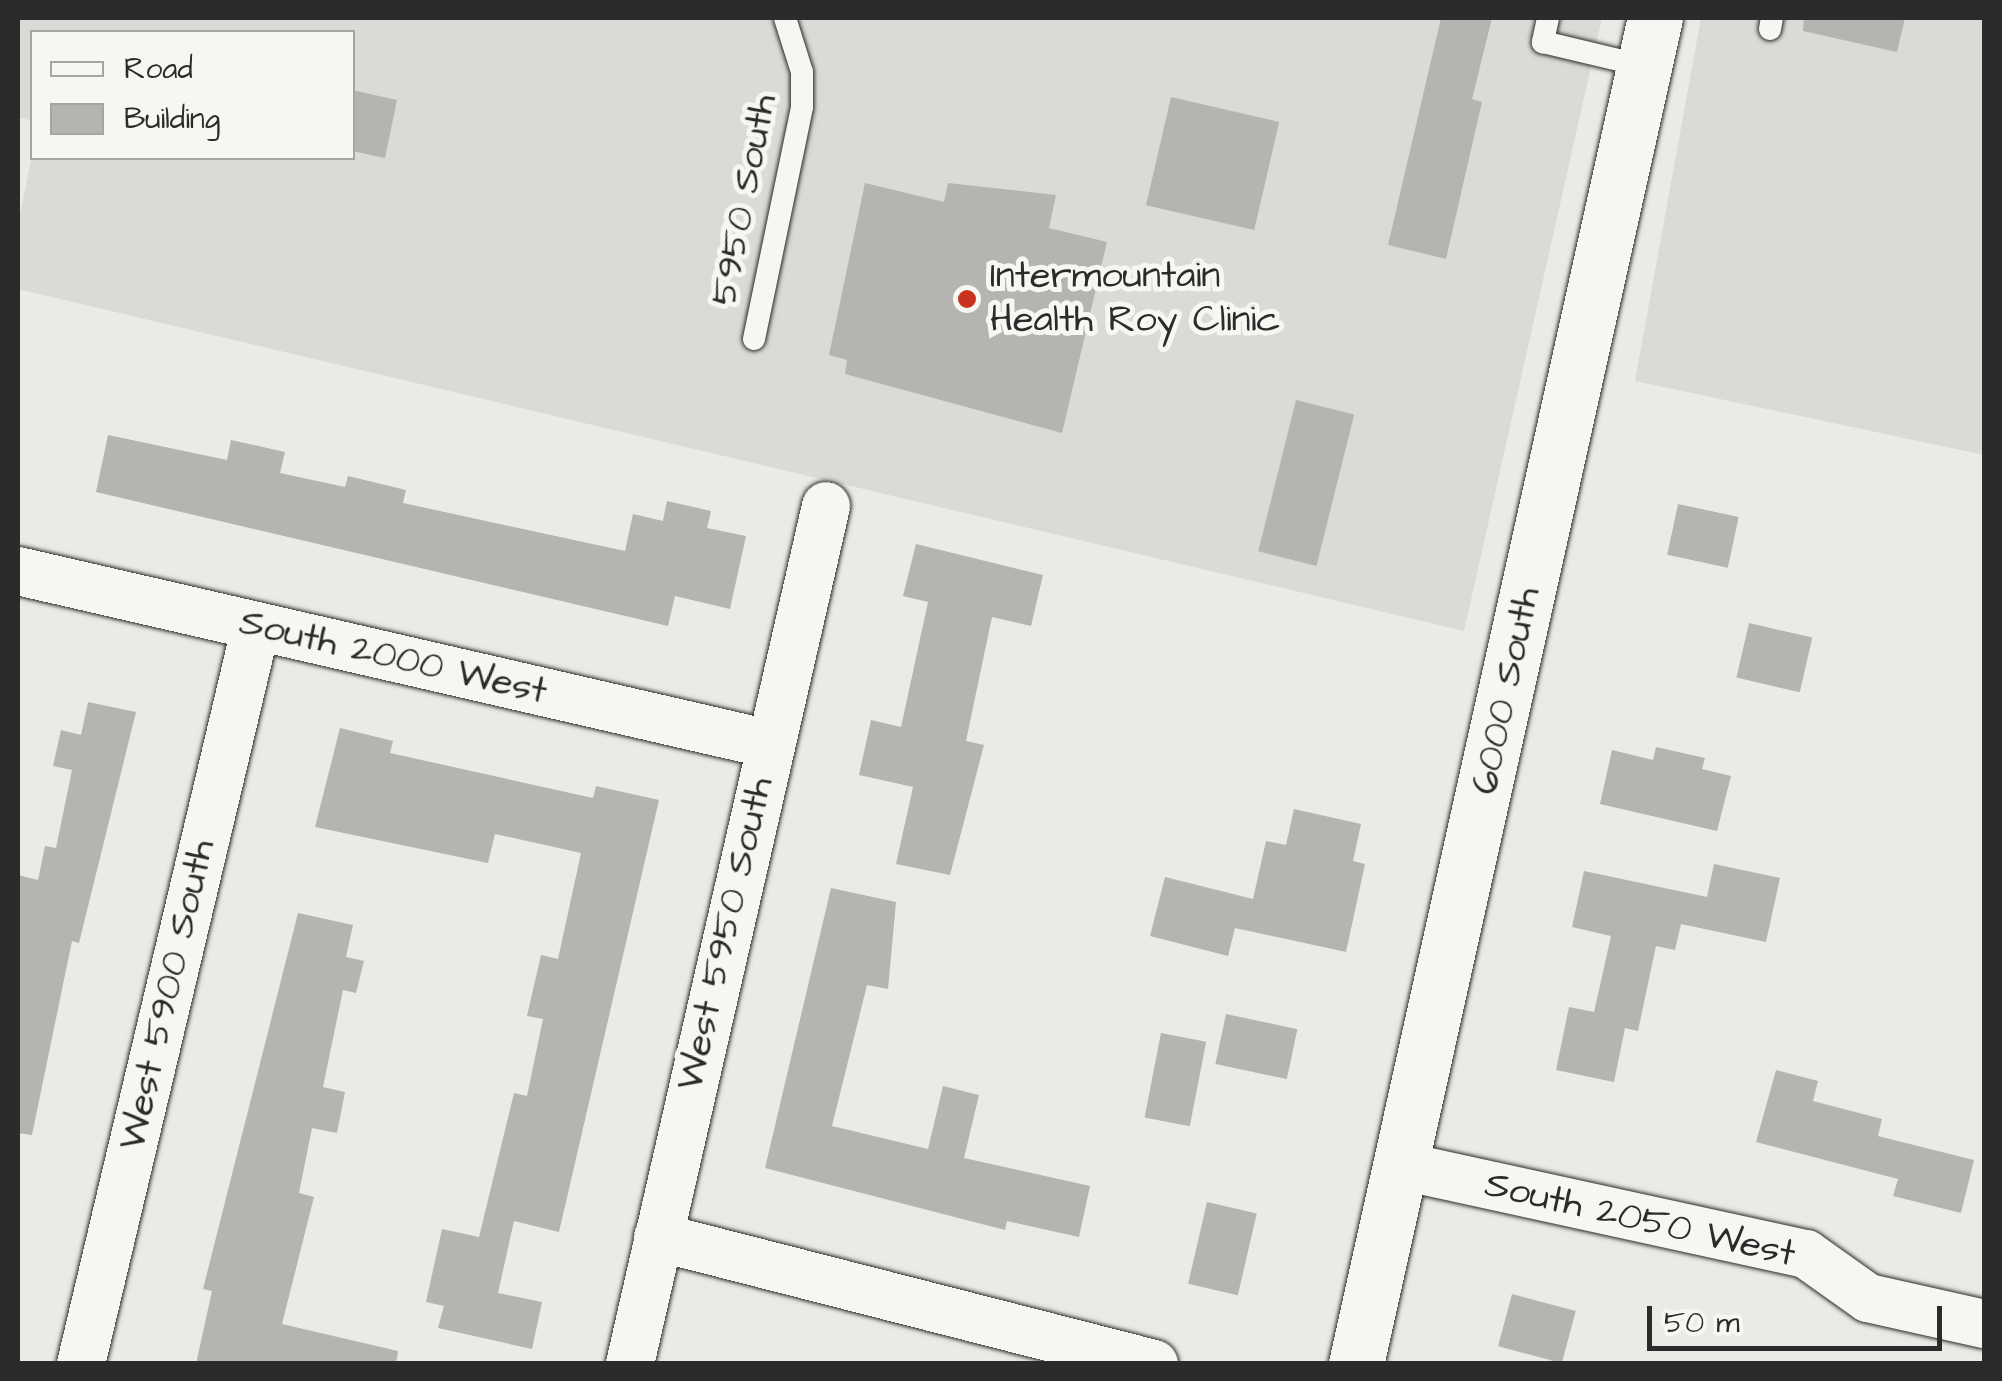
<!DOCTYPE html>
<html>
<head>
<meta charset="utf-8">
<style>
	body { margin:0 }
	#map { position:relative; width:2002px; height:1381px; overflow:hidden; background:#eaeae6; font-family:"Architects Daughter",sans-serif }
	div>[style] { position:absolute }
	.built>* { inset:0; background:#dadad6 }
	.building>* { inset:0; background:#b4b4b1; transform-origin:0 0 }
	.roads { filter:drop-shadow(0 0 2px #2b2b2b) drop-shadow(0 0 2px #2b2b2b) }
	.lane>* { height:22px; margin:-11px; padding:0 11px; transform-origin:11px; border-radius:11px; background:#f6f6f2 }
	.street>* { height:48px; margin:-24px; padding:0 24px; transform-origin:24px; border-radius:24px; background:#f6f6f2 }
	.secondary>* { height:55px; margin:-27.5px; padding:0 27.5px; transform-origin:27.5px; border-radius:27.5px; background:#f6f6f2 }
	.dots>* { width:28px; height:28px; translate:-50% -50%; box-sizing:border-box; border:5px solid #f6f6f2; border-radius:50% }
	span { translate:-50% -50%; white-space:nowrap; text-align:center; line-height:1.15; -webkit-text-stroke:10px #f6f6f2; paint-order:stroke }
	.street-label { font-size:38px; color:#2b2b2b }
	.poi-label { font-size:38px; color:#2b2b2b }
	.left { translate:0 -50%; text-align:left }
	.frame { position:absolute; inset:0; border:20px solid #2b2b2b; pointer-events:none }
	.legend { position:absolute; left:30px; top:30px; width:325px; height:130px; box-sizing:border-box; background:#f6f6f2; border:2px solid #a5a5a2; margin:0; padding:12px 18px; list-style:none; font-size:30px; color:#2b2b2b }
	.legend li { display:flex; align-items:center; gap:20px; height:50px }
	.legend b { width:50px; border:2px solid #a5a5a2 }
	.scale { position:absolute; left:1647px; top:1306px; width:295px; height:45px; box-sizing:border-box; border:5px solid #2b2b2b; border-top:0; padding-left:12px; font-size:30px; line-height:35px; white-space:nowrap; color:#2b2b2b; -webkit-text-stroke:8px #f6f6f2; paint-order:stroke }
</style>
</head>
<body>
<div id="map">
	<div class="built">
		<div style="clip-path:polygon(18px 18px,1602px 18px,1464px 631px,18px 289px,18px 225px,32px 156px,352px 158px,352px 32px,32px 32px,32px 121px,18px 117px)"></div>
		<div style="clip-path:polygon(1701px 18px,1984px 18px,1984px 455px,1635px 381px)"></div>
	</div>
	<div class="building">
		<div style="clip-path:polygon(1441px 18px,1492px 18px,1472px 99px,1482px 102px,1446px 259px,1388px 245px)"></div>
		<div style="clip-path:polygon(1804px 18px,1905px 18px,1897px 52px,1803px 31px)"></div>
		<div style="clip-path:polygon(352px 90px,397px 100px,385px 158px,352px 151px)"></div>
		<div style="left:1171px;top:97px;width:111px;height:111px;rotate:13deg"></div>
		<div style="clip-path:polygon(865px 183px,944px 202px,948px 183px,1056px 195px,1049px 228px,1107px 242px,1062px 433px,845px 374px,847px 360px,829px 355px)"></div>
		<div style="left:1296px;top:400px;width:60px;height:156px;rotate:14deg"></div>
		<div style="clip-path:polygon(108px 435px,227px 460px,231px 440px,285px 452px,280px 473px,345px 487px,348px 476px,406px 490px,403px 503px,625px 551px,633px 514px,663px 521px,667px 501px,711px 511px,707px 528px,746px 536px,730px 609px,675px 596px,668px 626px,96px 492px)"></div>
		<div style="left:1678px;top:504px;width:62px;height:52px;rotate:12deg"></div>
		<div style="clip-path:polygon(916px 544px,1043px 575px,1031px 626px,992px 617px,966px 741px,984px 745px,950px 875px,896px 864px,913px 787px,859px 775px,871px 720px,901px 727px,928px 602px,903px 596px)"></div>
		<div style="left:1749px;top:623px;width:65px;height:56px;rotate:13deg"></div>
		<div style="clip-path:polygon(88px 702px,136px 712px,79px 943px,72px 941px,32px 1135px,18px 1133px,18px 875px,38px 880px,45px 846px,56px 848px,72px 770px,53px 766px,61px 730px,81px 735px)"></div>
		<div style="clip-path:polygon(340px 728px,393px 741px,390px 753px,593px 798px,596px 786px,659px 800px,559px 1232px,514px 1221px,498px 1293px,542px 1302px,532px 1349px,438px 1328px,444px 1306px,426px 1302px,442px 1229px,479px 1237px,514px 1093px,527px 1096px,543px 1019px,527px 1016px,541px 955px,558px 959px,581px 853px,495px 834px,488px 863px,315px 827px)"></div>
		<div style="clip-path:polygon(1656px 747px,1705px 758px,1702px 769px,1731px 776px,1717px 831px,1600px 804px,1612px 750px,1653px 760px)"></div>
		<div style="clip-path:polygon(1294px 809px,1361px 824px,1353px 861px,1365px 864px,1346px 952px,1235px 928px,1228px 956px,1150px 936px,1165px 877px,1253px 899px,1266px 841px,1286px 845px)"></div>
		<div style="clip-path:polygon(1714px 864px,1780px 878px,1766px 942px,1681px 924px,1675px 950px,1656px 946px,1638px 1031px,1625px 1028px,1614px 1082px,1556px 1070px,1569px 1007px,1594px 1012px,1611px 936px,1572px 927px,1584px 871px,1707px 897px)"></div>
		<div style="clip-path:polygon(831px 888px,896px 902px,888px 989px,867px 985px,832px 1126px,928px 1149px,943px 1086px,979px 1095px,964px 1158px,1090px 1186px,1079px 1237px,1007px 1221px,1005px 1230px,765px 1168px)"></div>
		<div style="clip-path:polygon(298px 913px,353px 925px,346px 957px,364px 961px,356px 993px,343px 990px,323px 1087px,345px 1092px,337px 1133px,312px 1128px,299px 1193px,314px 1197px,282px 1324px,398px 1351px,396px 1364px,196px 1364px,212px 1291px,203px 1289px)"></div>
		<div style="left:1226px;top:1014px;width:73px;height:51px;rotate:12deg"></div>
		<div style="left:1161px;top:1033px;width:46px;height:86px;rotate:11deg"></div>
		<div style="clip-path:polygon(1776px 1070px,1818px 1081px,1813px 1101px,1882px 1119px,1878px 1136px,1974px 1160px,1961px 1213px,1893px 1196px,1898px 1179px,1756px 1142px)"></div>
		<div style="left:1207px;top:1202px;width:51px;height:84px;rotate:13deg"></div>
		<div style="left:1512px;top:1294px;width:66px;height:54px;rotate:15deg"></div>
	</div>
	<div class="roads">
		<div class="lane">
			<div style="left:1548px;top:18px;width:25px;rotate:102deg"></div>
			<div style="left:1543px;top:42px;width:104px;rotate:13.4deg"></div>
			<div style="left:1770px;top:29px;width:11px;rotate:-80deg"></div>
			<div style="left:754px;top:339px;width:237px;rotate:-78.3deg"></div>
			<div style="left:802px;top:107px;width:35px;rotate:-90deg"></div>
			<div style="left:802px;top:72px;width:57px;rotate:-107.5deg"></div>
		</div>
		<div class="street">
			<div style="left:18px;top:571px;width:771px;rotate:12.97deg"></div>
			<div style="left:1402px;top:1166px;width:413px;rotate:12.3deg"></div>
			<div style="left:1806px;top:1254px;width:76px;rotate:35.4deg"></div>
			<div style="left:1868px;top:1298px;width:119px;rotate:12.6deg"></div>
			<div style="left:658px;top:1237px;width:512px;rotate:14.36deg"></div>
			<div style="left:81px;top:1364px;width:758px;rotate:-76.66deg"></div>
			<div style="left:630px;top:1364px;width:880px;rotate:-77.13deg"></div>
		</div>
		<div class="secondary">
			<div style="left:1356px;top:1364px;width:1379px;rotate:-77.48deg"></div>
		</div>
	</div>
	<div class="dots">
		<div style="left:967px;top:299px;background:#c8321e"></div>
	</div>
	<div class="street-label">
		<span style="left:745px;top:200px;rotate:-79deg">5950 South</span>
		<span style="left:393px;top:658px;rotate:13deg">South 2000 West</span>
		<span style="left:1507px;top:691px;rotate:-78deg">6000 South</span>
		<span style="left:726px;top:934px;rotate:-77deg">West 5950 South</span>
		<span style="left:168px;top:995px;rotate:-77deg">West 5900 South</span>
		<span style="left:1640px;top:1220px;rotate:13deg">South 2050 West</span>
	</div>
	<div class="poi-label">
		<span class="left" style="left:990px;top:299px">Intermountain<br>Health Roy Clinic</span>
	</div>
	<div class="frame"></div>
	<ul class="legend">
	<li><b style="height:12px;background:#f6f6f2"></b>Road</li>
	<li><b style="height:28px;background:#b4b4b1"></b>Building</li>
	</ul>
	<div class="scale">50 m</div>
</div>
</body>
</html>
